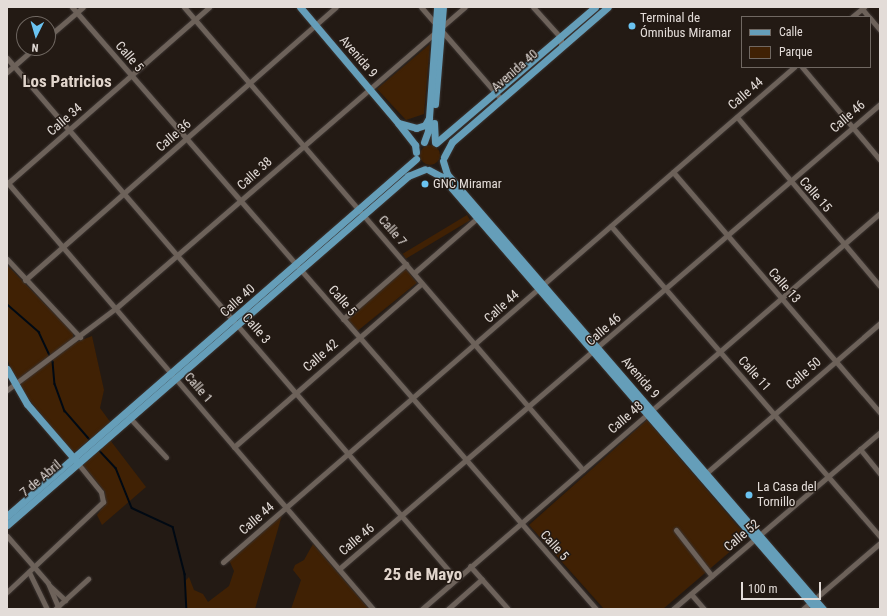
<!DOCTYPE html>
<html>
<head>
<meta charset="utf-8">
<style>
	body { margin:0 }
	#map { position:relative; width:887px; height:616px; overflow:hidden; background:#231a14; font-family:"Roboto Condensed",sans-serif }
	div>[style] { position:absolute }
	.green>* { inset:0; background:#402104; transform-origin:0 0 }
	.round { border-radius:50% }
	.stream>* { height:1.5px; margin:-0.75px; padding:0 0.75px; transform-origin:0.75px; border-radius:0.75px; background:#000913 }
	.roads { filter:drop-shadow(0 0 1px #3b3431) drop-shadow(0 0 1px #3b3431) }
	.minor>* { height:5px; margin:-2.5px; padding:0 2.5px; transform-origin:2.5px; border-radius:2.5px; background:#6d625a }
	.major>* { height:7px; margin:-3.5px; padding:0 3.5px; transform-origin:3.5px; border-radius:3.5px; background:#659eb9 }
	.dots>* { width:11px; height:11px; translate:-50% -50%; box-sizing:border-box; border:2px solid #231a14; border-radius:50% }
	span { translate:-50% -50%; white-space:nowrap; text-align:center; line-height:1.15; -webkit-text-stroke:3px #231a14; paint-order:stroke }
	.poi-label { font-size:13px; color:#e3dcd8 }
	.left { translate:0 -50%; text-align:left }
	.street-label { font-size:13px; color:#e3dcd8 }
	.district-label { font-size:17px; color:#e1d5cc; font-weight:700 }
	.frame { position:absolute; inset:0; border:8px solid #e3dcd8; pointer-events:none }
	.legend { position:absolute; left:741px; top:16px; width:130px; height:52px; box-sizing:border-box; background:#231a14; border:1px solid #706862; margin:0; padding:5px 7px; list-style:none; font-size:12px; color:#e3dcd8 }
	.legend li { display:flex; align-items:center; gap:8px; height:20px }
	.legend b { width:20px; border:1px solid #706862 }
	.north { position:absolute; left:16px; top:16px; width:40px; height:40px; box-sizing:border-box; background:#231a14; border:1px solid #706862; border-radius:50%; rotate:185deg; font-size:11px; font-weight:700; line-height:16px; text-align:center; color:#e3dcd8 }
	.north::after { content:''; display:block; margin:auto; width:14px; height:18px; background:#6ac3f1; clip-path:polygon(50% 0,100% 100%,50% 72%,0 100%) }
	.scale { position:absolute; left:741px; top:582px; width:80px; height:18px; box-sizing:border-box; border:2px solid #e3dcd8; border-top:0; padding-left:5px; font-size:12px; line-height:14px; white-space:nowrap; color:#e3dcd8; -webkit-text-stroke:3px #231a14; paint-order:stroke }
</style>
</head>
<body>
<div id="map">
	<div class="green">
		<div style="clip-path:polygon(430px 44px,424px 114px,406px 120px,377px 89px)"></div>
		<div class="round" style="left:420px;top:145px;width:20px;height:20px"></div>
		<div style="left:467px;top:215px;width:6px;height:75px;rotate:59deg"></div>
		<div style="clip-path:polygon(7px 265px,73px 333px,74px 343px,92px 336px,104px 390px,100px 408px,111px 423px,73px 453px,19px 387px,7px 359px)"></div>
		<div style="left:405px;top:268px;width:19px;height:77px;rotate:51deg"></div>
		<div style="clip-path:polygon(647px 420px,747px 537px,663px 609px,604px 609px,529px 525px)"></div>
		<div style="clip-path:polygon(110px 440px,146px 487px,102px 525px,97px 515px,105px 504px,105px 492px,83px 465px)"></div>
		<div style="clip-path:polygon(282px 515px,255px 609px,186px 609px,184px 582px,189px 577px,194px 590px,203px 594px,208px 602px,229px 586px,234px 571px,229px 560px)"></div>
		<div style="clip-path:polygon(313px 544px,369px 609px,291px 609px,301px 580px,293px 570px,295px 565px,304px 560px)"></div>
	</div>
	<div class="stream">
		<div style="left:7px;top:304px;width:43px;rotate:41.2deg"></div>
		<div style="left:39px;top:332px;width:33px;rotate:65deg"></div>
		<div style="left:53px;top:362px;width:22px;rotate:85deg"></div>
		<div style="left:55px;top:384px;width:29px;rotate:70deg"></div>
		<div style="left:65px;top:411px;width:38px;rotate:49deg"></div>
		<div style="left:98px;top:449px;width:26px;rotate:47deg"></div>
		<div style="left:116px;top:468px;width:43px;rotate:68.2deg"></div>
		<div style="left:132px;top:508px;width:45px;rotate:24.9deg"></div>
		<div style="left:173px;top:527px;width:49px;rotate:75.7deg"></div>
		<div style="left:185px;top:574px;width:35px;rotate:87deg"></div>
	</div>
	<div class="roads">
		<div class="minor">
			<div style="left:72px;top:7px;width:798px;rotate:48.96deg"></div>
			<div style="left:184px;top:7px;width:611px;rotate:49.25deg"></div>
			<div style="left:421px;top:7px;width:122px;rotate:49deg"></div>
			<div style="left:533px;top:7px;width:42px;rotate:47.9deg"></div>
			<div style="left:561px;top:38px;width:9px;rotate:90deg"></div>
			<div style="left:862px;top:9px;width:11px;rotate:49deg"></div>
			<div style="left:852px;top:17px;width:16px;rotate:-40deg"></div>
			<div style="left:870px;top:18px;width:16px;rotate:50deg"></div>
			<div style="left:48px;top:37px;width:46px;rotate:-40.6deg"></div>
			<div style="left:7px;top:58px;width:688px;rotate:49.25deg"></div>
			<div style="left:802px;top:67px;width:121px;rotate:50deg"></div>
			<div style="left:7px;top:72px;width:37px;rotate:-41deg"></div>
			<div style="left:737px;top:117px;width:221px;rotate:49.8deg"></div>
			<div style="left:673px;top:172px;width:318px;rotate:49.3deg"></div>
			<div style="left:7px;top:182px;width:562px;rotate:49.4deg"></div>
			<div style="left:7px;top:184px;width:269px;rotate:-41.2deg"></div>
			<div style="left:611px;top:226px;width:411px;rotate:49.1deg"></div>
			<div style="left:7px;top:259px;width:107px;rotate:46.9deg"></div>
			<div style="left:414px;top:273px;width:84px;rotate:-41.1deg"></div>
			<div style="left:25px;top:280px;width:414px;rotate:-41.3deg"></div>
			<div style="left:343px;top:319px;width:84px;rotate:-41.1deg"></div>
			<div style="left:7px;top:390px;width:136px;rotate:-37deg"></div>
			<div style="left:116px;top:308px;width:461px;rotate:-40.8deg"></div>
			<div style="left:128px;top:416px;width:56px;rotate:47.2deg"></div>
			<div style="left:234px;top:447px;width:249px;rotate:-41.1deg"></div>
			<div style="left:860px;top:449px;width:32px;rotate:51deg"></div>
			<div style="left:704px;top:475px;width:233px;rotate:-40.8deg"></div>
			<div style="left:676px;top:530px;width:58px;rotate:52deg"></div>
			<div style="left:7px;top:536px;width:62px;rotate:48.9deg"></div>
			<div style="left:48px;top:583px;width:26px;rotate:67deg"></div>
			<div style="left:223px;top:562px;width:756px;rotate:-40.92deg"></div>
			<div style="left:470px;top:566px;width:57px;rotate:48.5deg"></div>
			<div style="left:339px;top:569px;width:713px;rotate:-40.68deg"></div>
			<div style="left:29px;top:572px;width:41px;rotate:64.1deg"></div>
			<div style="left:50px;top:586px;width:21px;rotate:43deg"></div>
			<div style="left:7px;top:592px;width:132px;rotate:-43.2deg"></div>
			<div style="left:103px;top:502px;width:10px;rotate:-101deg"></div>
			<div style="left:101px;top:492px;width:36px;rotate:-129deg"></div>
			<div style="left:691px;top:594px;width:20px;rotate:49deg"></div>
			<div style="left:55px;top:609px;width:45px;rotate:-42.3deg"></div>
			<div style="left:422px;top:609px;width:605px;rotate:-40.85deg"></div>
			<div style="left:448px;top:609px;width:45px;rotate:-41.4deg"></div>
			<div style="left:673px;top:609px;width:272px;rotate:-40.5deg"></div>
			<div style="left:803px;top:609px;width:101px;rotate:-40.6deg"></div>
		</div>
		<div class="major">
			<div style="left:300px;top:7px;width:152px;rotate:49.8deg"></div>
			<div style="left:398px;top:123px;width:28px;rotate:52deg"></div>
			<div style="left:415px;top:145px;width:7px;rotate:82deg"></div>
			<div style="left:435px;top:104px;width:97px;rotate:-85.3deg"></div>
			<div style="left:399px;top:123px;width:18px;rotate:16deg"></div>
			<div style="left:416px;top:128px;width:9px;rotate:-18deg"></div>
			<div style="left:425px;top:125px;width:8px;rotate:-60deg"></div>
			<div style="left:434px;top:123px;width:19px;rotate:87deg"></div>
			<div style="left:424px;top:142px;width:12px;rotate:-70deg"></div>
			<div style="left:428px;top:131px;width:124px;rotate:-85.8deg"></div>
			<div style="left:436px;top:143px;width:209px;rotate:-40.5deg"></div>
			<div style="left:444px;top:157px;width:17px;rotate:-62deg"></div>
			<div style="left:452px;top:142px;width:206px;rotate:-40.9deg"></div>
			<div style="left:443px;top:161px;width:14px;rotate:73deg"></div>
			<div style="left:447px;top:174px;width:575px;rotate:49.16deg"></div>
			<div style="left:429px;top:170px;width:15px;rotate:28deg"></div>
			<div style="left:442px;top:177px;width:571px;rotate:49.12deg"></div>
			<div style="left:7px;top:369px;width:40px;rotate:60.3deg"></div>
			<div style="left:27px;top:404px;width:77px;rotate:49.2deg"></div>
			<div style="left:7px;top:516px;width:543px;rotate:-41.12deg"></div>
			<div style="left:7px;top:525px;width:532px;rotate:-41.03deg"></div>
			<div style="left:408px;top:176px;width:18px;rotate:-22deg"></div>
		</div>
	</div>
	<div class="dots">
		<div style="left:632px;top:26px;background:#6ac3f1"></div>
		<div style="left:425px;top:184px;background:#6ac3f1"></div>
		<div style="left:749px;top:495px;background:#6ac3f1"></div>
	</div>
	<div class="poi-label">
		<span class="left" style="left:640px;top:26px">Terminal de<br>Ómnibus Miramar</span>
		<span class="left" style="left:433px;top:184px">GNC Miramar</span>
		<span class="left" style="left:757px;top:495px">La Casa del<br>Tornillo</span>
	</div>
	<div class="street-label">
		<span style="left:129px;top:57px;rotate:49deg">Calle 5</span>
		<span style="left:358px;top:57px;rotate:49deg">Avenida 9</span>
		<span style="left:515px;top:71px;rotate:-41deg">Avenida 40</span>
		<span style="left:746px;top:94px;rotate:-41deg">Calle 44</span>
		<span style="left:848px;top:117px;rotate:-41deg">Calle 46</span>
		<span style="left:65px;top:120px;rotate:-41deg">Calle 34</span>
		<span style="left:174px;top:136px;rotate:-41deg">Calle 36</span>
		<span style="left:255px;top:174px;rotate:-42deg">Calle 38</span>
		<span style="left:815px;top:195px;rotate:49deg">Calle 15</span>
		<span style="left:392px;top:231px;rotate:49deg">Calle 7</span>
		<span style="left:784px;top:286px;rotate:49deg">Calle 13</span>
		<span style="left:238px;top:301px;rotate:-42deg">Calle 40</span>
		<span style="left:342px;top:301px;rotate:49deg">Calle 5</span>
		<span style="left:502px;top:307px;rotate:-42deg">Calle 44</span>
		<span style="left:256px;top:329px;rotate:49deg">Calle 3</span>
		<span style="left:604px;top:330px;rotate:-41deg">Calle 46</span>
		<span style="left:321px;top:356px;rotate:-41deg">Calle 42</span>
		<span style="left:754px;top:374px;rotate:48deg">Calle 11</span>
		<span style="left:804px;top:374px;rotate:-41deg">Calle 50</span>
		<span style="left:640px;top:378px;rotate:49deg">Avenida 9</span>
		<span style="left:198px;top:388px;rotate:49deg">Calle 1</span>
		<span style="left:626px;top:418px;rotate:-41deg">Calle 48</span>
		<span style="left:41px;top:479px;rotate:-40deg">7 de Abril</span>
		<span style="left:257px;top:519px;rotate:-41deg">Calle 44</span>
		<span style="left:742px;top:536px;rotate:-40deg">Calle 52</span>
		<span style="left:357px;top:540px;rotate:-40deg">Calle 46</span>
		<span style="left:554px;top:546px;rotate:48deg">Calle 5</span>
	</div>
	<div class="district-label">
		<span style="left:67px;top:82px">Los Patricios</span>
		<span style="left:423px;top:575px">25 de Mayo</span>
	</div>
	<div class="frame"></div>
	<ul class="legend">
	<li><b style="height:5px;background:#659eb9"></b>Calle</li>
	<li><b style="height:11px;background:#402104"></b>Parque</li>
	</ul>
	<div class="north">N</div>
	<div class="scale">100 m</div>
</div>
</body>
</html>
